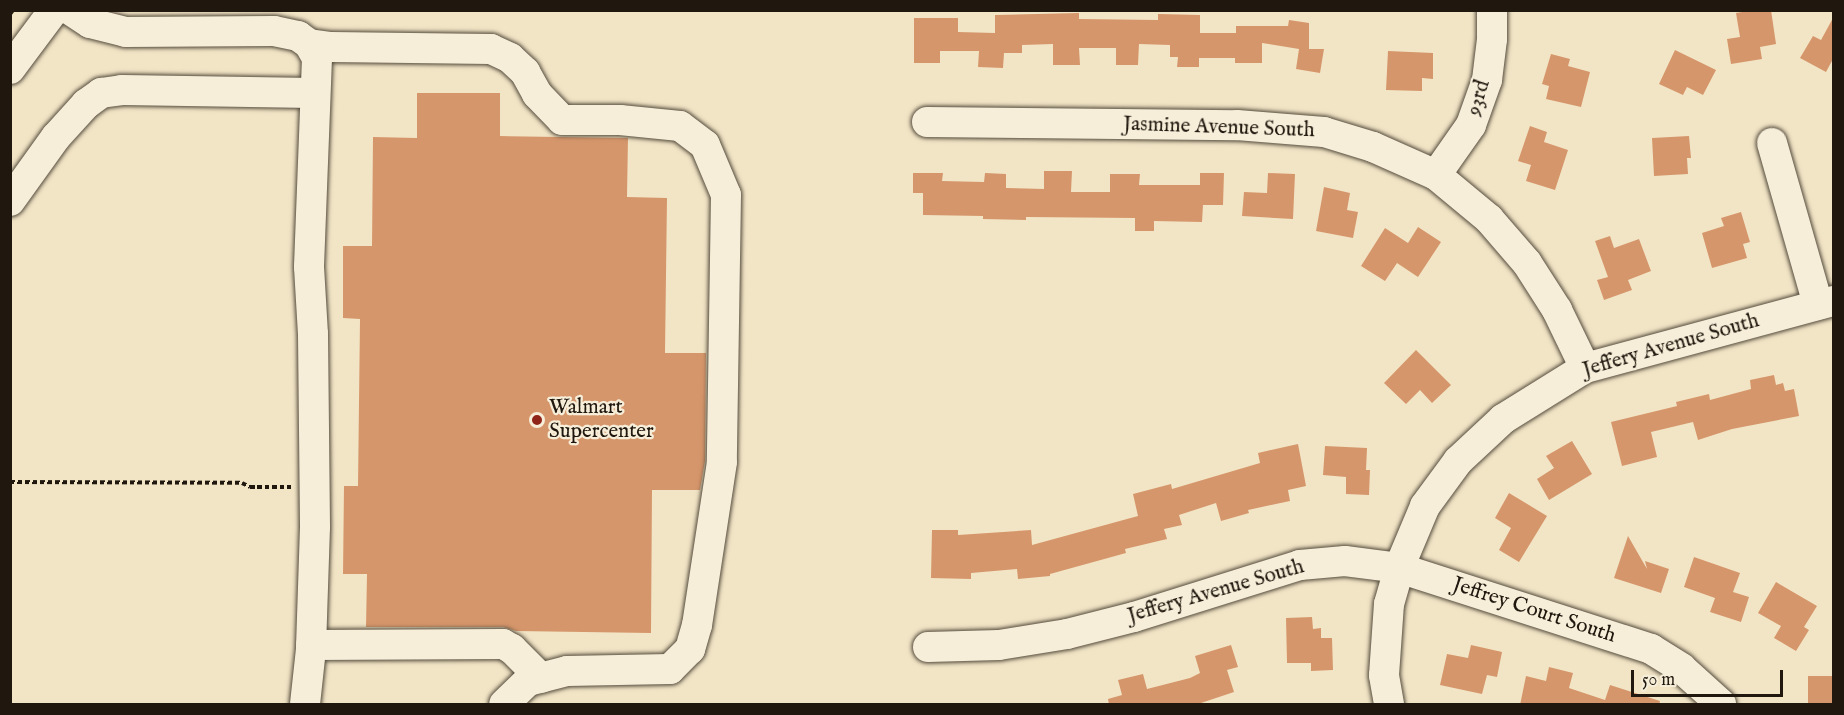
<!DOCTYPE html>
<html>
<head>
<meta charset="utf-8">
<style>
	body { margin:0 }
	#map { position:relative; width:1844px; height:715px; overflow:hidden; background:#f2e5c6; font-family:"IM FELL English",serif }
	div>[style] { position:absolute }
	.building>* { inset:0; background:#d6966b; transform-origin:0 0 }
	.path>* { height:4px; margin-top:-2px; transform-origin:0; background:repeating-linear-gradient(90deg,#20180e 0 4.5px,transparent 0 7.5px) }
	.roads { filter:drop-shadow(0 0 2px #544b3c) drop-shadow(0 0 2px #544b3c) }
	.minor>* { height:30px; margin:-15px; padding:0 15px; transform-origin:15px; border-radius:15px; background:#f7eeda }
	.dots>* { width:16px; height:16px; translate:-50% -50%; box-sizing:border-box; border:3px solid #f7eeda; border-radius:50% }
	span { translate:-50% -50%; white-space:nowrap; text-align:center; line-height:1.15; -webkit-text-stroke:4.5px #f7eeda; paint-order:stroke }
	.street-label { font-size:21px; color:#20180e }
	.poi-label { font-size:21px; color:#20180e }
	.left { translate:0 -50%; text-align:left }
	.frame { position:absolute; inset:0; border:12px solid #20180e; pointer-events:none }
	.scale { position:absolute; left:1631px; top:670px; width:152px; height:27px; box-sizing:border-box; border:3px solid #20180e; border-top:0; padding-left:8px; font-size:18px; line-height:21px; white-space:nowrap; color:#20180e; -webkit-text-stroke:4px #f7eeda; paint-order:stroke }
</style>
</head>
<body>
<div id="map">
	<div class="building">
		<div style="clip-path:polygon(1754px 10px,1771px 10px,1776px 44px,1760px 47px,1762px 59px,1731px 64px,1727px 39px,1740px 37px,1736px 13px)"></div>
		<div style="clip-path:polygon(1079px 13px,1079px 19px,1158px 20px,1158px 14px,1200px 15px,1200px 33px,1236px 33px,1236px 26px,1288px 26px,1289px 20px,1309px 23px,1309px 49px,1324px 49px,1320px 73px,1296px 69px,1299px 49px,1262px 43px,1262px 63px,1235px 63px,1235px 58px,1199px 58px,1199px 67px,1177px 67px,1178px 57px,1170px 57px,1170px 45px,1139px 44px,1138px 65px,1116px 65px,1116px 48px,1079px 48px,1080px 65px,1053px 65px,1053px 44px,1022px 45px,1022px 53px,1004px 53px,1003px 68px,978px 67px,979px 51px,940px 51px,940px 63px,914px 63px,914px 18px,958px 18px,958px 32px,995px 33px,995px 15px)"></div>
		<div style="clip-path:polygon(1833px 18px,1833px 59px,1826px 72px,1800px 58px,1813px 36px,1821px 40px)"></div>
		<div style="clip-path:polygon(1675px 50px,1716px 70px,1703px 95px,1687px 87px,1683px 95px,1659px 84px)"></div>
		<div style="clip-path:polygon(1388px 51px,1433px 53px,1433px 79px,1422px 78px,1422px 91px,1386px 90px)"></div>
		<div style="clip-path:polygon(1551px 54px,1570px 59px,1568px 66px,1590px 72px,1581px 107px,1546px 99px,1549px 86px,1542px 84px)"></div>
		<div style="clip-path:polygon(417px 93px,500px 93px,500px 136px,628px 138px,627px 197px,667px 198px,665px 353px,706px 353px,705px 461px,700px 490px,652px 490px,651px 633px,516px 631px,503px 627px,366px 627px,367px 574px,343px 574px,344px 486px,358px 486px,360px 319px,343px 318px,343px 246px,372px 246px,373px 137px,417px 138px)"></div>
		<div style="clip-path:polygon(1530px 126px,1547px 132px,1544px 142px,1568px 150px,1555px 190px,1526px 181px,1531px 165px,1518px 161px)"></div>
		<div style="clip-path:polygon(1689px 136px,1691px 158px,1687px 158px,1688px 174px,1654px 176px,1652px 138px)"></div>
		<div style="clip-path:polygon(1044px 171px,1072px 171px,1071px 192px,1110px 192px,1110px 174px,1140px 174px,1139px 185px,1200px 185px,1200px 173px,1224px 173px,1223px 205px,1203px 205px,1202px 222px,1154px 221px,1154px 231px,1135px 231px,1135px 218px,1026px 217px,1026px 220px,983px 219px,983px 216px,923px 215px,923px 193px,913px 193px,913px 173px,943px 173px,942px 181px,984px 182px,985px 173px,1006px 174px,1006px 188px,1044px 189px)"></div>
		<div style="clip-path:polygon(1268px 173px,1295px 174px,1293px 219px,1242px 216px,1244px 192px,1267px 193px)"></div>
		<div style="clip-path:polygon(1324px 187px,1350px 193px,1347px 210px,1358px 212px,1353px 238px,1316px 231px)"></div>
		<div style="clip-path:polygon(1741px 212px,1750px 242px,1743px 244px,1747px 258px,1712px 268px,1702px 233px,1724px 226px,1721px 218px)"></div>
		<div style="clip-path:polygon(1418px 227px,1441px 242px,1418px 277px,1397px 263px,1385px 281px,1361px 266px,1385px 228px,1408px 243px)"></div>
		<div style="clip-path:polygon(1610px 236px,1614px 248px,1639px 239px,1651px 271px,1628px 280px,1632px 290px,1604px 300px,1597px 280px,1608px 277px,1595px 241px)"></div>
		<div style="clip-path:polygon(1416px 350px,1451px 385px,1432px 403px,1420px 390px,1406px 404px,1384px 383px)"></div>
		<div style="clip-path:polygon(1774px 375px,1776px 385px,1783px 383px,1785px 391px,1794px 389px,1799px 416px,1732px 429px,1698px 440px,1693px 422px,1651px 432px,1657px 457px,1622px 466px,1611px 422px,1677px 406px,1676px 402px,1709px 394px,1710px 400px,1751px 389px,1750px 380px)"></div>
		<div style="clip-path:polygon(1572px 441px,1592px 474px,1549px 500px,1537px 479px,1554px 468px,1546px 456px)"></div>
		<div style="clip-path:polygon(1298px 444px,1306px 486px,1288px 490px,1290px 501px,1248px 510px,1249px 513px,1221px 521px,1216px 503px,1179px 515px,1182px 525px,1164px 529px,1167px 539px,1125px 549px,1126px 553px,1050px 574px,1050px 576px,1018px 579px,1017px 569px,971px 573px,971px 579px,931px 578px,932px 530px,958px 530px,958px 535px,1031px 530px,1032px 545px,1138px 516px,1133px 494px,1171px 484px,1172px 489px,1260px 463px,1258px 453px)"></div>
		<div style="clip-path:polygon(1325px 446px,1367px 448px,1366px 470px,1370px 470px,1369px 495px,1346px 494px,1346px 477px,1323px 475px)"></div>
		<div style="clip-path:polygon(1509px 493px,1547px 516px,1519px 562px,1499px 550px,1511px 528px,1495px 518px)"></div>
		<div style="clip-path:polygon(1628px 536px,1647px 569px,1645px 561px,1669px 569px,1661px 593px,1614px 578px)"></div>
		<div style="clip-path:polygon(1694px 557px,1740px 573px,1733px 592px,1749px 597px,1741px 622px,1710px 612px,1715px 598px,1684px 587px)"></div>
		<div style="clip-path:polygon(1776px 582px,1817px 606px,1804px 627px,1809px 630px,1796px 651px,1774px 638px,1781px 626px,1758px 613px)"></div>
		<div style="clip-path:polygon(1312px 617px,1313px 629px,1321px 628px,1321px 638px,1332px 638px,1333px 670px,1311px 671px,1311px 663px,1287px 663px,1286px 618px)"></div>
		<div style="clip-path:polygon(1231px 645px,1238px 667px,1227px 670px,1234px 692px,1195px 705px,1109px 705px,1108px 699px,1122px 695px,1118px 680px,1143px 674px,1147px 689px,1190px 678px,1200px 673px,1195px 656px)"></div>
		<div style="clip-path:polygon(1471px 645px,1502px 652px,1497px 677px,1487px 675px,1482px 694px,1440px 685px,1447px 654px,1468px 658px)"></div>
		<div style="clip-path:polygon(1549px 667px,1573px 673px,1569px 688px,1605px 700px,1610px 685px,1660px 701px,1659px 705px,1520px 705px,1526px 676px,1546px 681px)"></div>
		<div style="left:1833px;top:676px;width:29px;height:25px;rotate:90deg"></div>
	</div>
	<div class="path">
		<div style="left:10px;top:14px;width:5px;rotate:-53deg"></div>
		<div style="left:10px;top:482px;width:232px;rotate:0.2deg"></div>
		<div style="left:242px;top:483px;width:9px;rotate:27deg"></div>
		<div style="left:250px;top:487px;width:41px"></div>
	</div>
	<div class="roads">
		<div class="minor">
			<div style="left:70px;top:10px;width:24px;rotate:33deg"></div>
			<div style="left:90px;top:23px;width:37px;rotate:14deg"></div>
			<div style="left:126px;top:32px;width:148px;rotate:-0.4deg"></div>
			<div style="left:274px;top:31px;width:25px;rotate:12deg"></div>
			<div style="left:298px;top:36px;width:14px;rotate:36deg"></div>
			<div style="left:309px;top:44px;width:16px;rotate:60deg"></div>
			<div style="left:317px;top:58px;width:209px;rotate:92.2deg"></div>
			<div style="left:309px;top:267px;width:67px;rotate:86.6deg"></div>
			<div style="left:313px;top:334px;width:193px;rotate:89.4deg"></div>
			<div style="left:315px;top:527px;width:122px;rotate:91.9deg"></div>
			<div style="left:311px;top:649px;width:55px;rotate:96.2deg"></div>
			<div style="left:309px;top:44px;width:22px;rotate:8deg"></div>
			<div style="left:331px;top:47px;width:160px;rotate:0.7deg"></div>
			<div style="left:491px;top:49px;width:21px;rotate:25deg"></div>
			<div style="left:510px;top:58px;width:21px;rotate:43deg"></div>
			<div style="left:525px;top:72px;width:25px;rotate:61deg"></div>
			<div style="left:537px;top:94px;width:36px;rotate:46deg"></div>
			<div style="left:562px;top:120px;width:58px"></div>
			<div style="left:620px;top:120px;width:60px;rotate:5.7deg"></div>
			<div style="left:680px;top:126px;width:31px;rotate:37deg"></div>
			<div style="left:705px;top:145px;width:54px;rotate:67.2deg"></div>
			<div style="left:726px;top:195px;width:267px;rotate:90.9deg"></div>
			<div style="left:722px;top:462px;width:165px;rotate:98.7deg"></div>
			<div style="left:697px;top:625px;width:25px;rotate:106deg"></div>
			<div style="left:690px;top:649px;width:28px;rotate:135deg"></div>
			<div style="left:670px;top:669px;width:103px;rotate:178.9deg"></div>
			<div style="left:567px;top:671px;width:40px;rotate:165.6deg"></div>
			<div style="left:528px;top:681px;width:33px;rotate:136deg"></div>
			<div style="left:10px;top:69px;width:74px;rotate:-53.3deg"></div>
			<div style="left:927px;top:122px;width:310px;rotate:0.6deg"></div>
			<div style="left:1237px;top:125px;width:87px;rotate:4.6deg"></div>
			<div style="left:1324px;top:132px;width:51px;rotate:17deg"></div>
			<div style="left:1373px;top:147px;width:69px;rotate:24deg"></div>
			<div style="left:1436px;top:175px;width:69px;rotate:39.7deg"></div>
			<div style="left:1489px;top:219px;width:58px;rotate:49.2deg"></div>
			<div style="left:1527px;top:263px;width:56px;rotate:57.4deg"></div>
			<div style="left:1557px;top:310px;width:64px;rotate:64.2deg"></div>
			<div style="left:1772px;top:143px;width:168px;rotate:74.1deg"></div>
			<div style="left:1436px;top:175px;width:61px;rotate:-55deg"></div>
			<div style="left:1471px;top:125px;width:48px;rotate:-70.4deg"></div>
			<div style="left:1487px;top:80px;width:41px;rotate:-83deg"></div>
			<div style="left:1492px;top:39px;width:29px;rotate:-90deg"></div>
			<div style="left:10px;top:201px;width:79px;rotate:-54.3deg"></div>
			<div style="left:56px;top:137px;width:45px;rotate:-47.7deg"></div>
			<div style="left:86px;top:104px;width:19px;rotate:-36deg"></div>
			<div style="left:101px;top:93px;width:21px;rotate:-8deg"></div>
			<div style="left:122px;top:90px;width:192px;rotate:0.9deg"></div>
			<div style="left:311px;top:645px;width:192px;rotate:-0.3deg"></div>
			<div style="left:503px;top:644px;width:10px;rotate:29deg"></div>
			<div style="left:512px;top:649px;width:41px;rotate:45deg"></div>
			<div style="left:928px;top:647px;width:71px;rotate:-1.6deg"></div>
			<div style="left:999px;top:645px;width:69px;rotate:-9.2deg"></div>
			<div style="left:1067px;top:634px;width:69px;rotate:-14.2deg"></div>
			<div style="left:1134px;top:617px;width:174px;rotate:-17.4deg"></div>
			<div style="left:1300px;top:565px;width:45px;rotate:-5.1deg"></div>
			<div style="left:1345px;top:561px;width:54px;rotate:7.4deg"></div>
			<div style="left:1399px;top:568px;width:265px;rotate:17.8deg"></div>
			<div style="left:1651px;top:649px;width:36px;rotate:32deg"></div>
			<div style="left:1681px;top:668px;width:54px;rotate:42deg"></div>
			<div style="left:1389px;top:704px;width:29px;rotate:-100deg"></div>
			<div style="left:1384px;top:675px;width:71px;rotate:-86deg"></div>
			<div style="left:1389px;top:604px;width:37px;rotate:-74deg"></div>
			<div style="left:1399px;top:568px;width:67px;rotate:-67.2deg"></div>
			<div style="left:1425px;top:506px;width:56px;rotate:-53.7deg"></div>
			<div style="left:1458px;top:461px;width:62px;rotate:-43deg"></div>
			<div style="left:1503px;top:419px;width:97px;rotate:-31.9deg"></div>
			<div style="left:1585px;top:368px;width:258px;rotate:-15.1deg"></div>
		</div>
	</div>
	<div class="dots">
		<div style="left:537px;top:420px;background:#8f2418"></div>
	</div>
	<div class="street-label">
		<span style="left:1479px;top:98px;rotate:-73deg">93rd</span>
		<span style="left:1219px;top:128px;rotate:2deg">Jasmine Avenue South</span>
		<span style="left:1671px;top:346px;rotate:-16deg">Jeffery Avenue South</span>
		<span style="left:1216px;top:592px;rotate:-16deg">Jeffery Avenue South</span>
		<span style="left:1534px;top:611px;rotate:18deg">Jeffrey Court South</span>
	</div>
	<div class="poi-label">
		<span class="left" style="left:549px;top:420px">Walmart<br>Supercenter</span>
	</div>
	<div class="frame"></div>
	<div class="scale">50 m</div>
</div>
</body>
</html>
